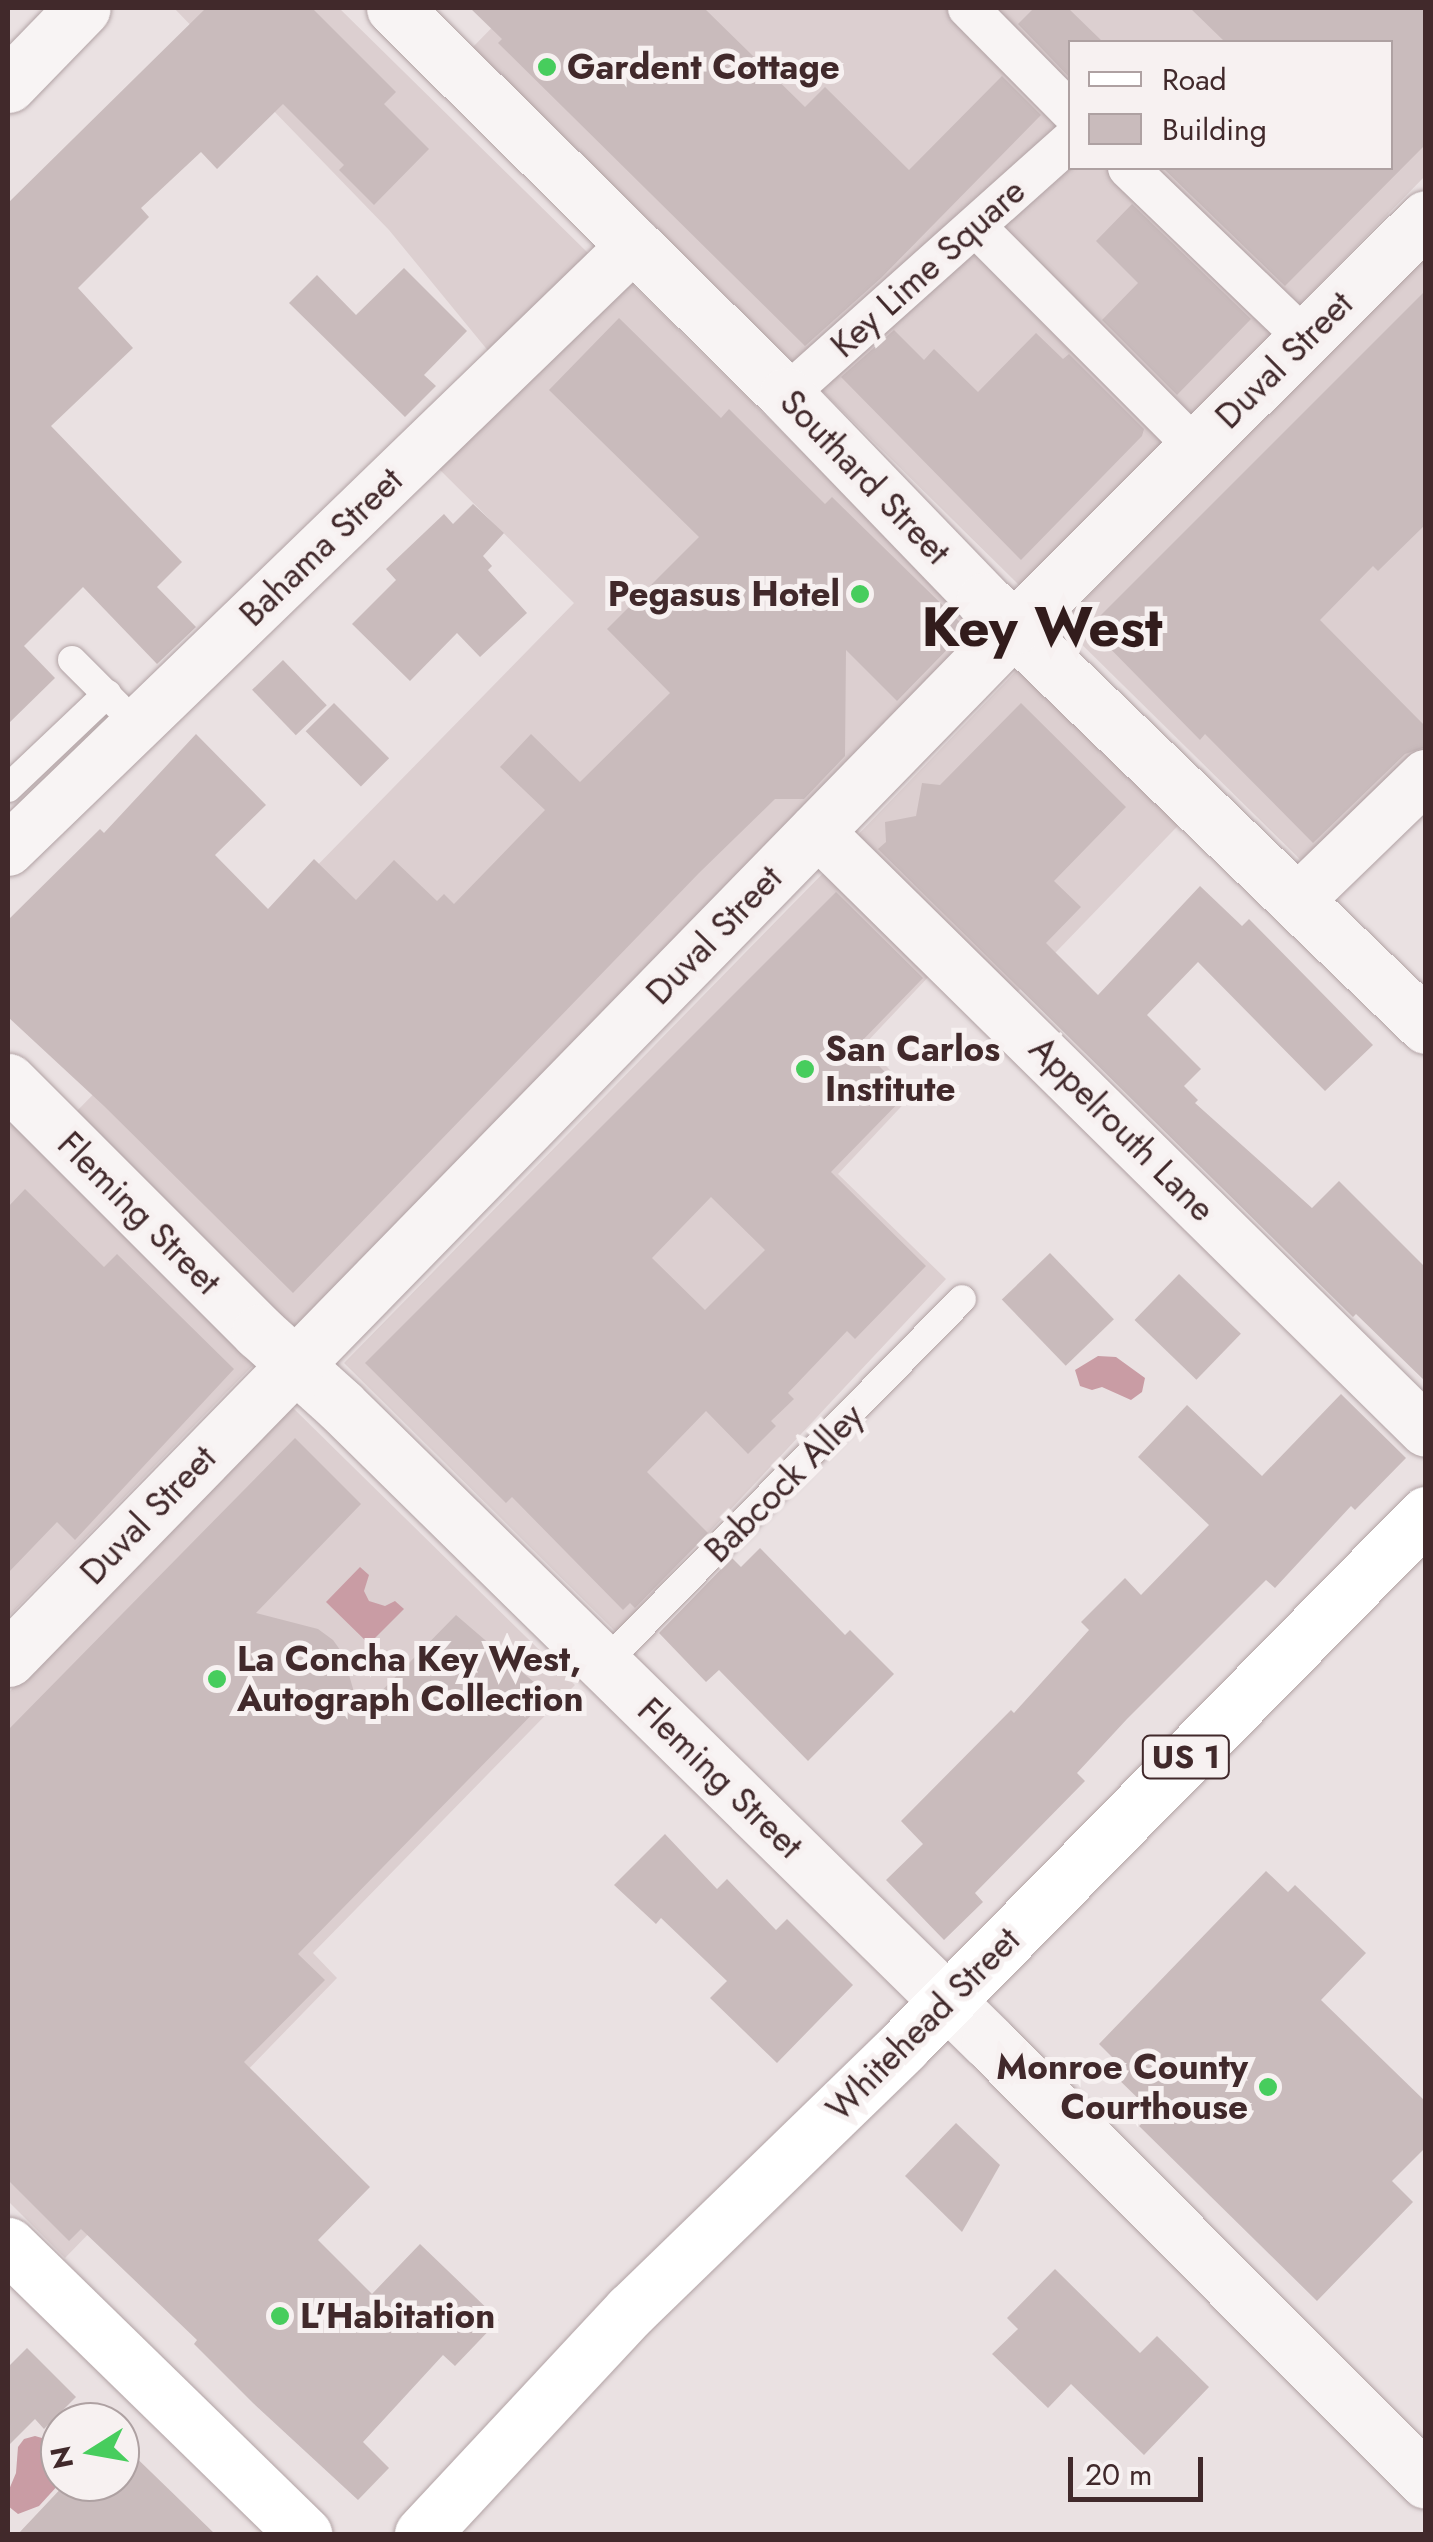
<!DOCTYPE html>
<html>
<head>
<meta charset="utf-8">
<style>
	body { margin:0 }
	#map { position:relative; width:1433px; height:2542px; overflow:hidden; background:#eae1e2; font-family:Jost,sans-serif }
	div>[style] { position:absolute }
	.built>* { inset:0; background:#dccfd0; transform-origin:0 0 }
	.water>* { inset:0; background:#c99ca4 }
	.building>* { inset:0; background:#c9bbbc; transform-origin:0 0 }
	.roads { filter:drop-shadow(0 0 2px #b1a2a4) drop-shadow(0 0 2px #b1a2a4) }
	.service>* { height:28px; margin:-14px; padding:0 14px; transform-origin:14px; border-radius:14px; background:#f8f4f4 }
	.pedestrian>* { height:40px; margin:-20px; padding:0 20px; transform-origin:20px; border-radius:20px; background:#f8f4f4 }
	.minor>* { height:52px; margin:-26px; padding:0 26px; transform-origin:26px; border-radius:26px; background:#f8f4f4 }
	.tertiary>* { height:55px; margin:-27.5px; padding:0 27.5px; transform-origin:27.5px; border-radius:27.5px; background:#f8f4f4 }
	.primary>* { height:55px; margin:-27.5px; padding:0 27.5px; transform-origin:27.5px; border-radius:27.5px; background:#fff }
	.dots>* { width:28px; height:28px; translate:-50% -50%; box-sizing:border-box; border:5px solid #f7f1f1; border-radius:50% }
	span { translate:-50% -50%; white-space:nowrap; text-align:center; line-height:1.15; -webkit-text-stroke:10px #f7f1f1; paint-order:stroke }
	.shield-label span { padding:2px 8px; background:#f7f1f1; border:2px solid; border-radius:8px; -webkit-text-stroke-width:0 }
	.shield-label { font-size:32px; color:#41292b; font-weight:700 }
	.poi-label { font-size:35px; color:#41292b; font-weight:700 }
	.left { translate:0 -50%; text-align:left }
	.right { translate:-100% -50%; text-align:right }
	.street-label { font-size:35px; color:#41292b }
	.town-label { font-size:55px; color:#321c1c; font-weight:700 }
	.frame { position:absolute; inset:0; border:10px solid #41292b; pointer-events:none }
	.legend { position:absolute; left:1068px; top:40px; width:325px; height:130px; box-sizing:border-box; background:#f7f1f1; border:2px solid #aea1a2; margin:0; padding:12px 18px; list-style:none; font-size:30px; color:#41292b }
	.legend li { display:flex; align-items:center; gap:20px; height:50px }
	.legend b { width:50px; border:2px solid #aea1a2 }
	.north { position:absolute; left:40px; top:2402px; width:100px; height:100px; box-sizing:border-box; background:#f7f1f1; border:2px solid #aea1a2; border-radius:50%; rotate:259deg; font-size:28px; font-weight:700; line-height:40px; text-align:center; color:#41292b }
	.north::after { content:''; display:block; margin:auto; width:35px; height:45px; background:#47cd5d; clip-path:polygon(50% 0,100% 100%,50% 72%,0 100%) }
	.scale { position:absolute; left:1068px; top:2457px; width:135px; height:45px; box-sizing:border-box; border:5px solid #41292b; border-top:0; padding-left:12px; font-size:30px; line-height:35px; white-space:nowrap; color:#41292b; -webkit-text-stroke:8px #f7f1f1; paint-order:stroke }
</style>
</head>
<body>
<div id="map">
	<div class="built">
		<div style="clip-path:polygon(174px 8px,339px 8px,590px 255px,494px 358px,389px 230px)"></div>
		<div style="clip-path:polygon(evenodd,511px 8px,1425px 8px,1425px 176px,1023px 589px,473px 47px,511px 8px,1070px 42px,1390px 42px,1390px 168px,1070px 168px,1070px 42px)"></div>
		<div style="clip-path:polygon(1425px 250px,1425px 763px,1316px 875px,1061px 624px)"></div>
		<div style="clip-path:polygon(623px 275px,982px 629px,296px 1332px,75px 1113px,574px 603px,436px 466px)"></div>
		<div style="left:1018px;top:669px;width:224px;height:239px;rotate:44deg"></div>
		<div style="clip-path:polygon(833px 863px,932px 973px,865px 1044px,913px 1094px,838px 1174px,946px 1279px,616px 1632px,344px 1363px)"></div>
		<div style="clip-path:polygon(8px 1118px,256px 1362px,8px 1617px)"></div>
		<div style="clip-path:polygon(290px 1405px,575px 1685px,313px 1953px,337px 1978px,65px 2258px,8px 2201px,8px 1693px)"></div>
	</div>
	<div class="water">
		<div style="clip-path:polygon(1098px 1356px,1116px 1357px,1145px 1378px,1142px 1392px,1131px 1400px,1102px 1387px,1092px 1390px,1080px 1386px,1075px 1370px)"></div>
		<div style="clip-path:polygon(360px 1567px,369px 1575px,364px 1591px,369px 1601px,385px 1606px,395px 1601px,404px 1609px,369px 1644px,326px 1602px)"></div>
		<div style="clip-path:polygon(35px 2436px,49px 2440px,57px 2451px,60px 2483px,39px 2506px,18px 2514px,8px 2506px,8px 2492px,16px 2473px,18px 2447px,24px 2439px)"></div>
	</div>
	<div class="building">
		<div style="clip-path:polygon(206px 8px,312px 8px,396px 92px,384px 104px,429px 149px,374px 205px,339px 170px,344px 165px,283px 104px,217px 169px,201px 152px,141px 208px,149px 217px,78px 288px,133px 348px,51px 426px,182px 562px,157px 587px,196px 627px,157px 664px,83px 587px,24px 646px,55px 678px,8px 724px,8px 203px)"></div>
		<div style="clip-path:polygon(470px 8px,704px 8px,805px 107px,825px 87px,909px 170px,1002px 76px,1041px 115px,881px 278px,805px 346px,498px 43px,502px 39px)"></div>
		<div style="clip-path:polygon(1034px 8px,1068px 8px,1103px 42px,1070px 42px,1070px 78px,1018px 24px)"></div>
		<div style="clip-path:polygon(1190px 8px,1426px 8px,1426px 144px,1285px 286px,1165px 170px,1390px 168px,1390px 42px,1225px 42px)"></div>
		<div style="clip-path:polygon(1132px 204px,1251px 319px,1177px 395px,1102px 320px,1138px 283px,1096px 241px)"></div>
		<div style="clip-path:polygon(404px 268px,467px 331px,424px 375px,436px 386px,405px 417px,289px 303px,317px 275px,356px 315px)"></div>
		<div style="clip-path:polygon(1426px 290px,1426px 524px,1378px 571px,1373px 566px,1320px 620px,1426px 727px,1426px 747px,1405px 754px,1313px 843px,1205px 734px,1200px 740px,1089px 627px)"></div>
		<div style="clip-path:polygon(619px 318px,721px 418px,729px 409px,825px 504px,832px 497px,967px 629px,897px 701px,846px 650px,845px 756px,804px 799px,775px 799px,699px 873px,293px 1293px,104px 1106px,8px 1017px,8px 920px,100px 829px,104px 833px,196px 734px,266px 805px,215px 855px,268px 909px,314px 859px,356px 900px,394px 860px,437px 901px,444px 894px,454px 904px,545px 810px,500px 767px,531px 734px,580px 782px,670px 693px,607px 629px,699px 537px,549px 390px)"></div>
		<div style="clip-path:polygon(894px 330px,924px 360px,934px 349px,978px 392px,1036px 333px,1063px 359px,1069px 354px,1144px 429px,1142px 436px,1021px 560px,841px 377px)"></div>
		<div style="clip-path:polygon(473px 504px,504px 533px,483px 556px,492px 566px,488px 570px,527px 613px,480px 657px,457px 633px,410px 681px,352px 624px,396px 580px,386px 569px,444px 514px,453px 524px)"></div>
		<div style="left:283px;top:660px;width:63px;height:43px;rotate:46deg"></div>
		<div style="left:334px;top:703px;width:78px;height:40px;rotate:45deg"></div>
		<div style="clip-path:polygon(1021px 703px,1126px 807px,1054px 881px,1081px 907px,1046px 943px,1098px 995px,1200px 886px,1242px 926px,1249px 919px,1373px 1045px,1325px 1091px,1198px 962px,1147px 1015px,1201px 1069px,1184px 1086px,1198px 1100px,1195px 1103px,1312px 1208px,1339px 1181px,1426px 1268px,1426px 1382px,1356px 1314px,1353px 1317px,878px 849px,886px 842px,885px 822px,916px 816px,922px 783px,940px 785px)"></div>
		<div style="clip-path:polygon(evenodd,836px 892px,923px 978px,858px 1045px,907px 1094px,831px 1172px,926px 1266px,855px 1339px,847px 1331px,788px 1393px,794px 1399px,771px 1421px,776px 1426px,748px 1454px,706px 1411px,647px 1472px,708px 1533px,635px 1608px,630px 1603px,623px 1610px,512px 1497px,506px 1503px,365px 1363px,836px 892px,711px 1197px,765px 1250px,705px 1310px,652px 1258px,711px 1197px)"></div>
		<div style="clip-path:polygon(25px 1189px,104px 1267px,117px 1254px,234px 1369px,75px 1540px,57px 1522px,8px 1573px,8px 1207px)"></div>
		<div style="left:1050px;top:1253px;width:92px;height:67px;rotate:46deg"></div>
		<div style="left:1179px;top:1274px;width:86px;height:64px;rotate:44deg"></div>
		<div style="clip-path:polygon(1341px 1394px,1406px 1458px,1355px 1510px,1351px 1506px,1275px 1588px,1266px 1580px,1127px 1719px,1077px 1773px,1085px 1781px,975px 1893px,983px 1902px,944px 1940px,886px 1880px,923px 1844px,901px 1821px,1011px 1710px,1014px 1713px,1089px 1630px,1081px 1622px,1125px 1578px,1141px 1595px,1209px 1525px,1138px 1457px,1187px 1405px,1262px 1476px)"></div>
		<div style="clip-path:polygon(295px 1438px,361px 1504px,256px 1613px,318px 1629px,333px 1640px,343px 1654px,360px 1713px,456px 1615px,550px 1696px,298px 1954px,325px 1980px,244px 2062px,370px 2187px,318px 2240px,372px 2294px,420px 2244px,499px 2320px,455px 2366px,443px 2355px,363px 2442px,389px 2468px,358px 2500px,253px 2403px,194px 2344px,197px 2340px,81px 2229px,69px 2241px,8px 2180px,8px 1730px)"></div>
		<div style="clip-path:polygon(760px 1548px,845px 1635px,850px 1630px,894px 1674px,808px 1761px,719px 1670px,706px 1682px,659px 1633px,732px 1558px,741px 1567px)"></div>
		<div style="clip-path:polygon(665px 1834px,717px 1889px,727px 1879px,776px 1930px,787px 1919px,853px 1985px,777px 2063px,710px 1998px,727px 1981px,661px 1918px,656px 1924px,614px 1885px)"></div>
		<div style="clip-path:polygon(1266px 1871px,1288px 1892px,1295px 1885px,1366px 1953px,1321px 2000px,1426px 2102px,1426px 2147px,1392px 2181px,1413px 2202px,1317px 2301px,1139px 2126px,1153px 2113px,1110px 2071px,1118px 2063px,1099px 2044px)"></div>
		<div style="clip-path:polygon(956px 2123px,1000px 2165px,962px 2232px,905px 2176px)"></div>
		<div style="clip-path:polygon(1055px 2269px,1140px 2353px,1157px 2336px,1209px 2387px,1144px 2455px,1071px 2384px,1048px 2408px,992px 2354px,1018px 2329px,1007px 2318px)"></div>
		<div style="clip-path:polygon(27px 2348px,76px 2397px,44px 2429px,35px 2419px,8px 2446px,8px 2367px)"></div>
		<div style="clip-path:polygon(120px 2442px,215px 2534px,18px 2534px,67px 2482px,120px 2482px)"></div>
	</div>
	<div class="roads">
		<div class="service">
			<div style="left:72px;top:660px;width:65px;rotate:45deg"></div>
			<div style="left:8px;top:788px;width:137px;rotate:-43.5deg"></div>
			<div style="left:604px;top:1664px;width:511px;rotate:-45.55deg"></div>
		</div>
		<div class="pedestrian">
			<div style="left:968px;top:8px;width:145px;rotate:45.3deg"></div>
			<div style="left:1128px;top:168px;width:248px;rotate:43.9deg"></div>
			<div style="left:976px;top:227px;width:312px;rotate:45.1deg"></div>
			<div style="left:786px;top:395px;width:381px;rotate:-41.8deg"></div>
		</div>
		<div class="minor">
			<div style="left:816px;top:830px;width:856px;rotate:44.57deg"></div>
			<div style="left:8px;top:850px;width:872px;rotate:-44.02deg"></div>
			<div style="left:1297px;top:901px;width:180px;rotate:-44.1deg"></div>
		</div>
		<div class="tertiary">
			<div style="left:394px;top:8px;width:551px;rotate:44.63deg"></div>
			<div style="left:786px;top:395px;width:285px;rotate:46deg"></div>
			<div style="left:984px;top:600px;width:614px;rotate:43.94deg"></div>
			<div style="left:8px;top:85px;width:107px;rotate:-45.8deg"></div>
			<div style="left:8px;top:1081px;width:355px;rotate:45deg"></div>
			<div style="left:259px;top:1332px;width:109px;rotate:42deg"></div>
			<div style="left:340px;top:1405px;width:909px;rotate:44.47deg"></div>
			<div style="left:989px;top:2042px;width:619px;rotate:45.13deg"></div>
			<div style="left:8px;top:1659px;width:1443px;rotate:-45.7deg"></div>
			<div style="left:1016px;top:626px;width:578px;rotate:-44.86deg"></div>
		</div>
		<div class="primary">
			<div style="left:8px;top:2245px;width:414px;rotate:44.3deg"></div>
			<div style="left:422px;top:2534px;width:306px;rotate:-47deg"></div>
			<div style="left:631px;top:2310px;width:379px;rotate:-44.1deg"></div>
			<div style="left:903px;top:2046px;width:746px;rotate:-45.49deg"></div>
		</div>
	</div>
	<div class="dots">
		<div style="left:547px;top:67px;background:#47cd5d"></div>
		<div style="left:860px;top:594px;background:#47cd5d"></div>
		<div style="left:805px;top:1069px;background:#47cd5d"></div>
		<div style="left:217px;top:1679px;background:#47cd5d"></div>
		<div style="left:1268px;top:2087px;background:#47cd5d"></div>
		<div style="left:280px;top:2316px;background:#47cd5d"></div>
	</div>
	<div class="shield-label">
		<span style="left:1186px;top:1757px">US 1</span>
	</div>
	<div class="poi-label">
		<span class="left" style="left:567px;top:67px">Gardent Cottage</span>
		<span class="right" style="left:840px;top:594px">Pegasus Hotel</span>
		<span class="left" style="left:825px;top:1069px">San Carlos<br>Institute</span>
		<span class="left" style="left:237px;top:1679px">La Concha Key West,<br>Autograph Collection</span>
		<span class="right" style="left:1248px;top:2087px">Monroe County<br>Courthouse</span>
		<span class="left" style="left:300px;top:2316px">L'Habitation</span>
	</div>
	<div class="street-label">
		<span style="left:928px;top:268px;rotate:-42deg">Key Lime Square</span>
		<span style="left:1284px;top:360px;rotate:-45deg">Duval Street</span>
		<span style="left:865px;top:477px;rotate:46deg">Southard Street</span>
		<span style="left:321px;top:547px;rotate:-44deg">Bahama Street</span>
		<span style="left:714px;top:935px;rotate:-46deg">Duval Street</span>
		<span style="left:1122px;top:1129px;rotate:45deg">Appelrouth Lane</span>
		<span style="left:139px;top:1213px;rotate:45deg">Fleming Street</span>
		<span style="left:784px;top:1483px;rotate:-45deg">Babcock Alley</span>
		<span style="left:148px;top:1515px;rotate:-46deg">Duval Street</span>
		<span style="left:720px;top:1778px;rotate:44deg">Fleming Street</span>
		<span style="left:923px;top:2024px;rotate:-45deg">Whitehead Street</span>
	</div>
	<div class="town-label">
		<span style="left:1042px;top:628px">Key West</span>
	</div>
	<div class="frame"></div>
	<ul class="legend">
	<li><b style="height:12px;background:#fff"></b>Road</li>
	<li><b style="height:28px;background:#c9bbbc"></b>Building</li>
	</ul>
	<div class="north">N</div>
	<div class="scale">20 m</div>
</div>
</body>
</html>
